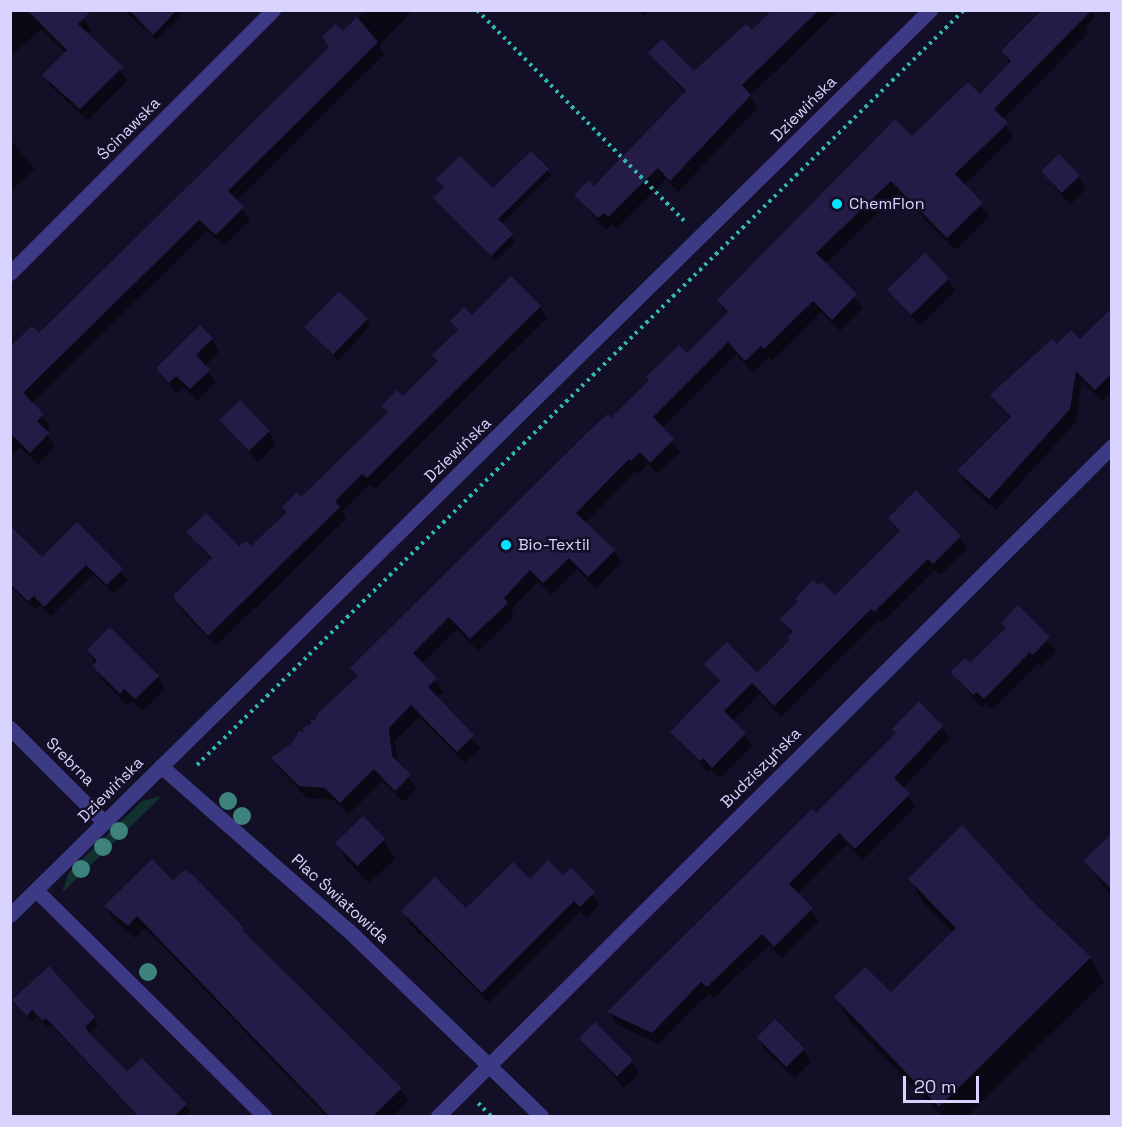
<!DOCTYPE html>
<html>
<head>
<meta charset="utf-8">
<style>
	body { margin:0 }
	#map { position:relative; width:1122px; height:1127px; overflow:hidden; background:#130f26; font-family:"Space Grotesk",sans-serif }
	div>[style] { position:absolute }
	.green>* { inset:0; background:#12302f }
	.shadow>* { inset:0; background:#0007 }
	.building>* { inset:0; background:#241b47; transform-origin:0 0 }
	.path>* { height:4px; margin-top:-2px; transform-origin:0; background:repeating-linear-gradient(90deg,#2fb8b0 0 3px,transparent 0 7.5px) }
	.minor>* { height:15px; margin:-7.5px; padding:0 7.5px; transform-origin:7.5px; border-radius:7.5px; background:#3d3a85 }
	.trees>* { width:18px; height:18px; margin:-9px; border-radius:50%; background:#3d827b }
	.dots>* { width:16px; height:16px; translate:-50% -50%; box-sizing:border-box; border:3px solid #130f26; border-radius:50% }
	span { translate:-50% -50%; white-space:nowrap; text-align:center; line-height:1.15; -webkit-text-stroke:5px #130f26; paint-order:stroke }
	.street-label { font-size:16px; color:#d9d4ff }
	.poi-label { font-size:16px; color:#d9d4ff }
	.left { translate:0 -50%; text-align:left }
	.frame { position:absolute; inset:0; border:12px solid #d9d4ff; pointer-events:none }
	.scale { position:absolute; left:903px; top:1076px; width:76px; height:27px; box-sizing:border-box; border:3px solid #d9d4ff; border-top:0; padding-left:8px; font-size:18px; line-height:21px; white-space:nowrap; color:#d9d4ff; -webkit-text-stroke:4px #130f26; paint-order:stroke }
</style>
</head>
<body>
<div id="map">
	<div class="green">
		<div style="clip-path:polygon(162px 796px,62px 893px,69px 872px,142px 801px)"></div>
	</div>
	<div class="shadow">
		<div style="clip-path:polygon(10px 10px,77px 10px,91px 30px,86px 34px,128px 80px,87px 120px,51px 86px,44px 75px,66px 53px,41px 29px,10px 57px)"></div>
		<div style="clip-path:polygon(123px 10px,186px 10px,157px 40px)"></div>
		<div style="clip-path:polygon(366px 10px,413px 10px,379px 45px,384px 55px,236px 201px,250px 220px,224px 246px,207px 231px,32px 403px,50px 427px,45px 432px,55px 446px,38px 464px,20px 447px,10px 456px,10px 350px,39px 335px)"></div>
		<div style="clip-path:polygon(632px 10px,650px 10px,644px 16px)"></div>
		<div style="clip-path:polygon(774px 10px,839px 10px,750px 96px,757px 108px,678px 192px,666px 179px,616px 229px,612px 224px,606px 230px,576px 195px,594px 188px,686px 94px,650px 53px,693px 73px,752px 32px)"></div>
		<div style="clip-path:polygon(1091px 10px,1095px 17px,1086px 26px,1089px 32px,1002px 120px,1014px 137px,964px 185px,990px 216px,955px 250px,899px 193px,825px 264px,863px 308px,840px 331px,821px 312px,772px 361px,769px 357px,753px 373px,736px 354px,662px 428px,680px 452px,658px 474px,648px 464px,639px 473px,637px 470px,585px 524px,614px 551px,621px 563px,596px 589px,577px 569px,551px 595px,538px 582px,511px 610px,514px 616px,478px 651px,457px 629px,421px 664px,443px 692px,437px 698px,480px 749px,465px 763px,419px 717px,395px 741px,398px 764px,417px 789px,403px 802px,382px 781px,348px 815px,334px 800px,307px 798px,281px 771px,273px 759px,305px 734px,358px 678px,352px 668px,611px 420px,679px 347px,687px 355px,727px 315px,719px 301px,912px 138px,980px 96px,1010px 65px,1003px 51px)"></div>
		<div style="clip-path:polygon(10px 140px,35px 169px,10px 192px)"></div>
		<div style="clip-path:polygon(547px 170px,551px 176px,502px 224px,515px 241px,495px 261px,435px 198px,445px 188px,438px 179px,493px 191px)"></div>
		<div style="clip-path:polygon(1043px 172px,1079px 177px,1086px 189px,1070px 205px)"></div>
		<div style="clip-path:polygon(948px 279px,955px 291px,920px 326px,889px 290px)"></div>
		<div style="clip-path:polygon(540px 307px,547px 318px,375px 489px,370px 485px,342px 512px,346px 519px,216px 646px,183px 612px,176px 600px,211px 560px,188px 532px,251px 548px,287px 513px,284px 507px,301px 499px,388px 414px,383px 406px,403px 398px,439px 363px,434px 355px,458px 332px,452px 321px)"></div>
		<div style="clip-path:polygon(1112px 308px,1112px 391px,1102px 401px,1082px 381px,1076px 422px,996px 510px,965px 483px,959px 471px,1011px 419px,992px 396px,1057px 346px,1080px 341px)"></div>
		<div style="clip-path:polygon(367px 320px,370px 326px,338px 361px,307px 328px)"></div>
		<div style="clip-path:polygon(212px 339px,219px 352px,205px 366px,216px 383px,197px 401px,184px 387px,177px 394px,158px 369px)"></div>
		<div style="clip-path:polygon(221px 420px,269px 432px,276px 444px,258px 462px)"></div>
		<div style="clip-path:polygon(889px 518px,960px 537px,967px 549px,941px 575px,935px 570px,882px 623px,879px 620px,781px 717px,760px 694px,732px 721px,752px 746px,720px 778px,710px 769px,708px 772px,672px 732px,720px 683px,706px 664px,757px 675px,791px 641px,793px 635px,782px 619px,835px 597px,900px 534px)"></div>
		<div style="clip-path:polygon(77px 524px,128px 580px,114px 594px,93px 574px,51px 616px,40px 605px,35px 610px,10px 586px,10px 541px,42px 559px)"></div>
		<div style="clip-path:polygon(1018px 607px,1056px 651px,1041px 667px,1038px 664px,992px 710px,985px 704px,981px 707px,952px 673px,970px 665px,1007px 630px,1003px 623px)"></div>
		<div style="clip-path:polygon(88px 650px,158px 677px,165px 689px,143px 711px,132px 700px,127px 705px,101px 679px)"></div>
		<div style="clip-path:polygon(942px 727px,949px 739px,902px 789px,915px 807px,863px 860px,847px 844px,797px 894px,819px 921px,782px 958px,769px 945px,714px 998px,709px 993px,659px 1044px,616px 1024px,609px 1012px,816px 815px,896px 734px,893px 729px)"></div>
		<div style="clip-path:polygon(1112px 835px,1112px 896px,1085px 862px)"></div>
		<div style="clip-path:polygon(384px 840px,395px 859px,369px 883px,348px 862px,337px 843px)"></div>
		<div style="clip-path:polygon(571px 870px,600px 904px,587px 918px,581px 911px,489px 1003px,409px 923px,403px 911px,467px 910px,530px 881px,563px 877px)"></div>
		<div style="clip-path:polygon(191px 876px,249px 939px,401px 1089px,408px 1101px,393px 1116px,326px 1116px,145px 928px,135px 938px,113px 919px,106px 906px)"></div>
		<div style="clip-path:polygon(910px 879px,1036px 907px,1090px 958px,1104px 982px,967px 1116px,941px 1116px,850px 1021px,836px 997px,891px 994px,953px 933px,923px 903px)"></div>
		<div style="clip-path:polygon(14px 1001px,94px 1018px,98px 1025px,89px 1034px,127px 1073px,186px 1105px,190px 1112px,186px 1116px,137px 1116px,51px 1025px,48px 1027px,37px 1017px,32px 1022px)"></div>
		<div style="clip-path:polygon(758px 1037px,804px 1050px,811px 1062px,795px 1078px,765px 1050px)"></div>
		<div style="clip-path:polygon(580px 1039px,632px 1061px,639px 1074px,624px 1088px)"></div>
	</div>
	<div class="building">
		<div style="clip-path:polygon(27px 10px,92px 10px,78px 24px,123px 67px,80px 109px,42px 75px,67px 50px)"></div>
		<div style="clip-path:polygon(129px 10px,177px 10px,153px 35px)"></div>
		<div style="clip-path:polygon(772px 10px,819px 10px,742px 85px,751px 95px,670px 181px,658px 168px,608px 217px,604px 213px,598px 218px,574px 195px,589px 180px,594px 186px,686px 91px,648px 53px,662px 39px,694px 71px,746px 24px,752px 30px)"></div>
		<div style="clip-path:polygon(1042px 10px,1092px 10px,994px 109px,1008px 123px,955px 174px,983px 203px,947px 238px,891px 181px,816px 253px,857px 294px,832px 320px,813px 301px,764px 349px,761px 346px,745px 361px,728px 342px,653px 417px,674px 439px,650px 463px,640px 452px,631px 461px,629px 459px,576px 513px,615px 550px,588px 577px,569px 558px,543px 583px,530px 570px,504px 598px,508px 603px,470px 639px,449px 617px,413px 653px,437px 678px,428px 687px,474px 735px,457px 752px,411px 705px,389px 728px,392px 756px,411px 775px,395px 791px,374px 769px,340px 803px,325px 788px,299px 786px,271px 758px,292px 743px,299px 731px,304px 732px,303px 728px,311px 724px,311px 720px,315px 720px,318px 713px,358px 676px,350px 668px,590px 430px,608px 414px,611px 418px,649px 380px,646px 377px,679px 345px,687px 353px,728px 312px,717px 300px,895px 119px,912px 136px,968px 82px,980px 94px,1011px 61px,1001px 51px)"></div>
		<div style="clip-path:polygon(357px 17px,378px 42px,228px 191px,244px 207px,216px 235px,199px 220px,23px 393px,44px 414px,37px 421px,49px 433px,30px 453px,10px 433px,10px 347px,32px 326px,39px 333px,329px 47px,322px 37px,335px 24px,343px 31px)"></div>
		<div style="clip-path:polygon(531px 151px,549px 169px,498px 219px,513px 234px,491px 256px,433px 198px,444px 187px,436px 179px,460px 156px,493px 188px)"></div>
		<div style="left:1059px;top:154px;width:30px;height:25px;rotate:46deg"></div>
		<div style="left:925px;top:253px;width:35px;height:53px;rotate:46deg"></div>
		<div style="clip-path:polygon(511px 276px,541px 306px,367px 478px,362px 474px,335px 501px,340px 507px,208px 636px,175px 600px,174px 595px,212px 558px,186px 532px,206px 513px,239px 546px,246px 541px,251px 546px,287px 512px,282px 507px,297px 492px,301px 497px,388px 412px,381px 406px,397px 390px,403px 396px,438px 361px,432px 355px,458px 330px,450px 321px,464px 307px,472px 315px)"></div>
		<div style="left:339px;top:291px;width:40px;height:50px;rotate:44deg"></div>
		<div style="clip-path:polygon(1112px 308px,1112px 373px,1095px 390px,1076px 371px,1070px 409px,989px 499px,957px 471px,1011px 417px,990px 395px,1052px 339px,1057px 344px,1071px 330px,1080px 339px)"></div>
		<div style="clip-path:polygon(200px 325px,213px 338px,196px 355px,210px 370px,190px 389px,176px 376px,169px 383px,156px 368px)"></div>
		<div style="left:240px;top:400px;width:43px;height:29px;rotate:46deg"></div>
		<div style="clip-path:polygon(916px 490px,961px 536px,933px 564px,928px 559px,874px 612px,871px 609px,774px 706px,752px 683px,724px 711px,746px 733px,712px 768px,703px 758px,700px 761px,670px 732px,720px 681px,704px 664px,727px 642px,757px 673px,790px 640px,787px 638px,793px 632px,780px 619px,797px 602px,795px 599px,813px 580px,818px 585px,822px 582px,835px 595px,900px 531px,888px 518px)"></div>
		<div style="clip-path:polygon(77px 522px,123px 569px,107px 585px,86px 565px,44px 607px,34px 596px,28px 601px,10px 584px,10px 526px,42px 557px)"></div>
		<div style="clip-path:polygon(1018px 605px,1050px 637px,1033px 655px,1030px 652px,984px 699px,977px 692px,973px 695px,950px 672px,965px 658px,970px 663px,1006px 628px,1001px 623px)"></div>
		<div style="clip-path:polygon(110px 627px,159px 676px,135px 699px,124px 689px,120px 694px,92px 666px,97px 661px,87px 650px)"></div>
		<div style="clip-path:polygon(919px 701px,943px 726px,894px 778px,910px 794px,855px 849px,839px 833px,789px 884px,813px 908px,774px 947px,762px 934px,707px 987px,701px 982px,652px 1033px,607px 1012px,812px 809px,816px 813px,896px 733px,892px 729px)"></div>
		<div style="left:363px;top:816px;width:32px;height:39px;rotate:46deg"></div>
		<div style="clip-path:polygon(962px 825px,1037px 906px,1091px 957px,939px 1107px,834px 997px,865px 967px,891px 992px,956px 928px,908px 879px)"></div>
		<div style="clip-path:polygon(1112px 833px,1112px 890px,1083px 861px)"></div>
		<div style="clip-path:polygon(152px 859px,173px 881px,184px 870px,192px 874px,244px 928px,242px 930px,402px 1088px,373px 1116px,329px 1116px,137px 916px,128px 926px,104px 906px)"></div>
		<div style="clip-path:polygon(548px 860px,563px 875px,571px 867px,595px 892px,580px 907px,574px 901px,482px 993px,401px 911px,435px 877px,466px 908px,513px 862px,530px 879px)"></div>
		<div style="clip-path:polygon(49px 966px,95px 1017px,86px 1026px,88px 1032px,127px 1071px,142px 1058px,187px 1104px,174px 1116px,138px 1116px,46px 1018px,43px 1021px,32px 1010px,27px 1016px,12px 1000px)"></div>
		<div style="left:775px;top:1019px;width:42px;height:26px;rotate:45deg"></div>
		<div style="left:595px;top:1022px;width:54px;height:23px;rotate:45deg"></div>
	</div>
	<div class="path">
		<div style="left:477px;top:10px;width:300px;rotate:45.5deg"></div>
		<div style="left:197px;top:765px;width:1076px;rotate:-44.55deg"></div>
		<div style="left:478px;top:1103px;width:18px;rotate:45deg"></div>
	</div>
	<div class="minor">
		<div style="left:10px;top:273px;width:372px;rotate:-45deg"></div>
		<div style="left:10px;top:728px;width:133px;rotate:45deg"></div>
		<div style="left:161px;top:766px;width:249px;rotate:41.3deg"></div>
		<div style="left:348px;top:930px;width:268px;rotate:43.9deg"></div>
		<div style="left:36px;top:890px;width:321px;rotate:44.7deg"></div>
		<div style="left:10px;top:915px;width:1291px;rotate:-44.53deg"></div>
		<div style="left:438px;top:1116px;width:950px;rotate:-44.83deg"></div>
	</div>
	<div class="trees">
		<div style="left:228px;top:801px"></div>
		<div style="left:242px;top:816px"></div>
		<div style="left:119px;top:831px"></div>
		<div style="left:103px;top:847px"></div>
		<div style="left:81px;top:869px"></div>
		<div style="left:148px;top:972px"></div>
	</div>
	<div class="dots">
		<div style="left:837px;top:204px;background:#00e5ff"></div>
		<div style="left:506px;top:545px;background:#00e5ff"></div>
	</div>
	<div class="street-label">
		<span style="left:804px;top:109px;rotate:-45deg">Dziewińska</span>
		<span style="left:129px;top:129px;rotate:-45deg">Ścinawska</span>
		<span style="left:458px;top:450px;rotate:-44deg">Dziewińska</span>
		<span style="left:70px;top:762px;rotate:45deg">Srebrna</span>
		<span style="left:761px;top:768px;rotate:-45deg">Budziszyńska</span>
		<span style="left:111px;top:790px;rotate:-45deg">Dziewińska</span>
		<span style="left:340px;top:899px;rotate:42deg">Plac Światowida</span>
	</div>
	<div class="poi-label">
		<span class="left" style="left:849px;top:204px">ChemFlon</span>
		<span class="left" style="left:518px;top:545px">Bio-Textil</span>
	</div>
	<div class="frame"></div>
	<div class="scale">20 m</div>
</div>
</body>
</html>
